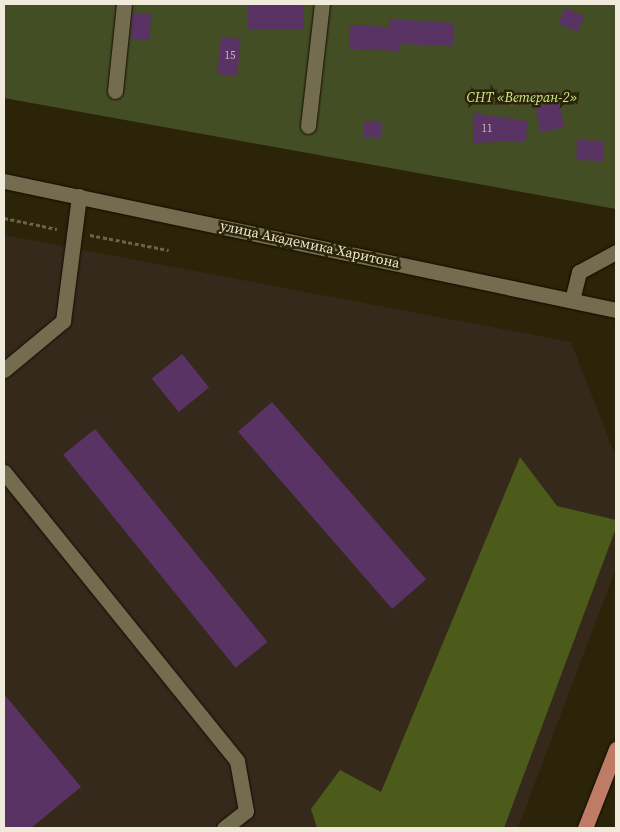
<!DOCTYPE html>
<html>
<head>
<meta charset="utf-8">
<style>
	body { margin:0 }
	#map { position:relative; width:620px; height:832px; overflow:hidden; background:#2b2408; font-family:"Source Serif 4",serif }
	div>[style] { position:absolute }
	.industrial>* { inset:0; background:#35291b }
	.green>* { inset:0; background:#444e25 }
	.forest>* { inset:0; background:#4c5a1a }
	.building>* { inset:0; background:#593363; transform-origin:0 0 }
	.path>* { height:3px; margin-top:-1.5px; transform-origin:0; background:repeating-linear-gradient(90deg,#69634a 0 4px,transparent 0 6.5px) }
	.roads { filter:drop-shadow(0 0 1px #140c00) drop-shadow(0 0 1px #140c00) }
	.minor>* { height:15px; margin:-7.5px; padding:0 7.5px; transform-origin:7.5px; border-radius:7.5px; background:#746c4f }
	.major>* { height:15px; margin:-7.5px; padding:0 7.5px; transform-origin:7.5px; border-radius:7.5px; background:#be7c66 }
	span { translate:-50% -50%; white-space:nowrap; text-align:center; line-height:1.15; -webkit-text-stroke:5px #2b2408; paint-order:stroke }
	.number-label { font-size:11px; color:#cabcbc }
	.number-label span { -webkit-text-stroke-width:0 }
	.park-label { font-size:14px; color:#d0e88c; font-style:italic }
	.street-label { font-size:14px; color:#efeada }
	.frame { position:absolute; inset:0; border:5px solid #efeada; pointer-events:none }
</style>
</head>
<body>
<div id="map">
	<div class="industrial">
		<div style="clip-path:polygon(4px 235px,571px 342px,616px 457px,616px 568px,518px 828px,4px 828px)"></div>
	</div>
	<div class="green">
		<div style="clip-path:polygon(4px 4px,616px 4px,616px 209px,4px 98px)"></div>
	</div>
	<div class="forest">
		<div style="clip-path:polygon(520px 457px,557px 506px,616px 520px,616px 528px,504px 828px,317px 828px,311px 809px,340px 770px,381px 792px)"></div>
	</div>
	<div class="building">
		<div style="left:247px;top:4px;width:56px;height:26px"></div>
		<div style="left:565px;top:8px;width:21px;height:17px;rotate:23deg"></div>
		<div style="left:132px;top:13px;width:19px;height:26px;rotate:3deg"></div>
		<div style="clip-path:polygon(390px 19px,454px 23px,453px 46px,400px 44px,400px 51px,349px 49px,350px 25px,389px 27px)"></div>
		<div style="left:221px;top:37px;width:20px;height:37px;rotate:6deg"></div>
		<div style="left:559px;top:102px;width:26px;height:24px;rotate:79deg"></div>
		<div style="clip-path:polygon(474px 113px,527px 121px,526px 141px,473px 143px)"></div>
		<div style="left:363px;top:121px;width:18px;height:16px"></div>
		<div style="left:577px;top:140px;width:27px;height:20px;rotate:2deg"></div>
		<div style="left:182px;top:354px;width:43px;height:39px;rotate:51deg"></div>
		<div style="left:272px;top:402px;width:235px;height:45px;rotate:49deg"></div>
		<div style="left:95px;top:429px;width:274px;height:41px;rotate:51deg"></div>
		<div style="clip-path:polygon(4px 694px,81px 787px,31px 828px,4px 828px)"></div>
	</div>
	<div class="path">
		<div style="left:4px;top:218px;width:54px;rotate:11.7deg"></div>
		<div style="left:90px;top:235px;width:80px;rotate:10.8deg"></div>
	</div>
	<div class="roads">
		<div class="minor">
			<div style="left:115px;top:91px;width:87px;rotate:-84.1deg"></div>
			<div style="left:308px;top:126px;width:123px;rotate:-83.5deg"></div>
			<div style="left:4px;top:181px;width:625px;rotate:11.9deg"></div>
			<div style="left:572px;top:300px;width:29px;rotate:-76deg"></div>
			<div style="left:579px;top:272px;width:42px;rotate:-28.4deg"></div>
			<div style="left:4px;top:370px;width:77px;rotate:-39.7deg"></div>
			<div style="left:63px;top:321px;width:126px;rotate:-82.7deg"></div>
			<div style="left:4px;top:472px;width:371px;rotate:51.1deg"></div>
			<div style="left:237px;top:761px;width:51px;rotate:79.8deg"></div>
			<div style="left:246px;top:811px;width:28px;rotate:142deg"></div>
		</div>
		<div class="major">
			<div style="left:585px;top:828px;width:85px;rotate:-68.6deg"></div>
		</div>
	</div>
	<div class="number-label">
		<span style="left:230px;top:56px">15</span>
		<span style="left:487px;top:129px">11</span>
	</div>
	<div class="park-label">
		<span style="left:522px;top:97px">СНТ «Ветеран-2»</span>
	</div>
	<div class="street-label">
		<span style="left:310px;top:244px;rotate:12deg">улица Академика Харитона</span>
	</div>
	<div class="frame"></div>
</div>
</body>
</html>
